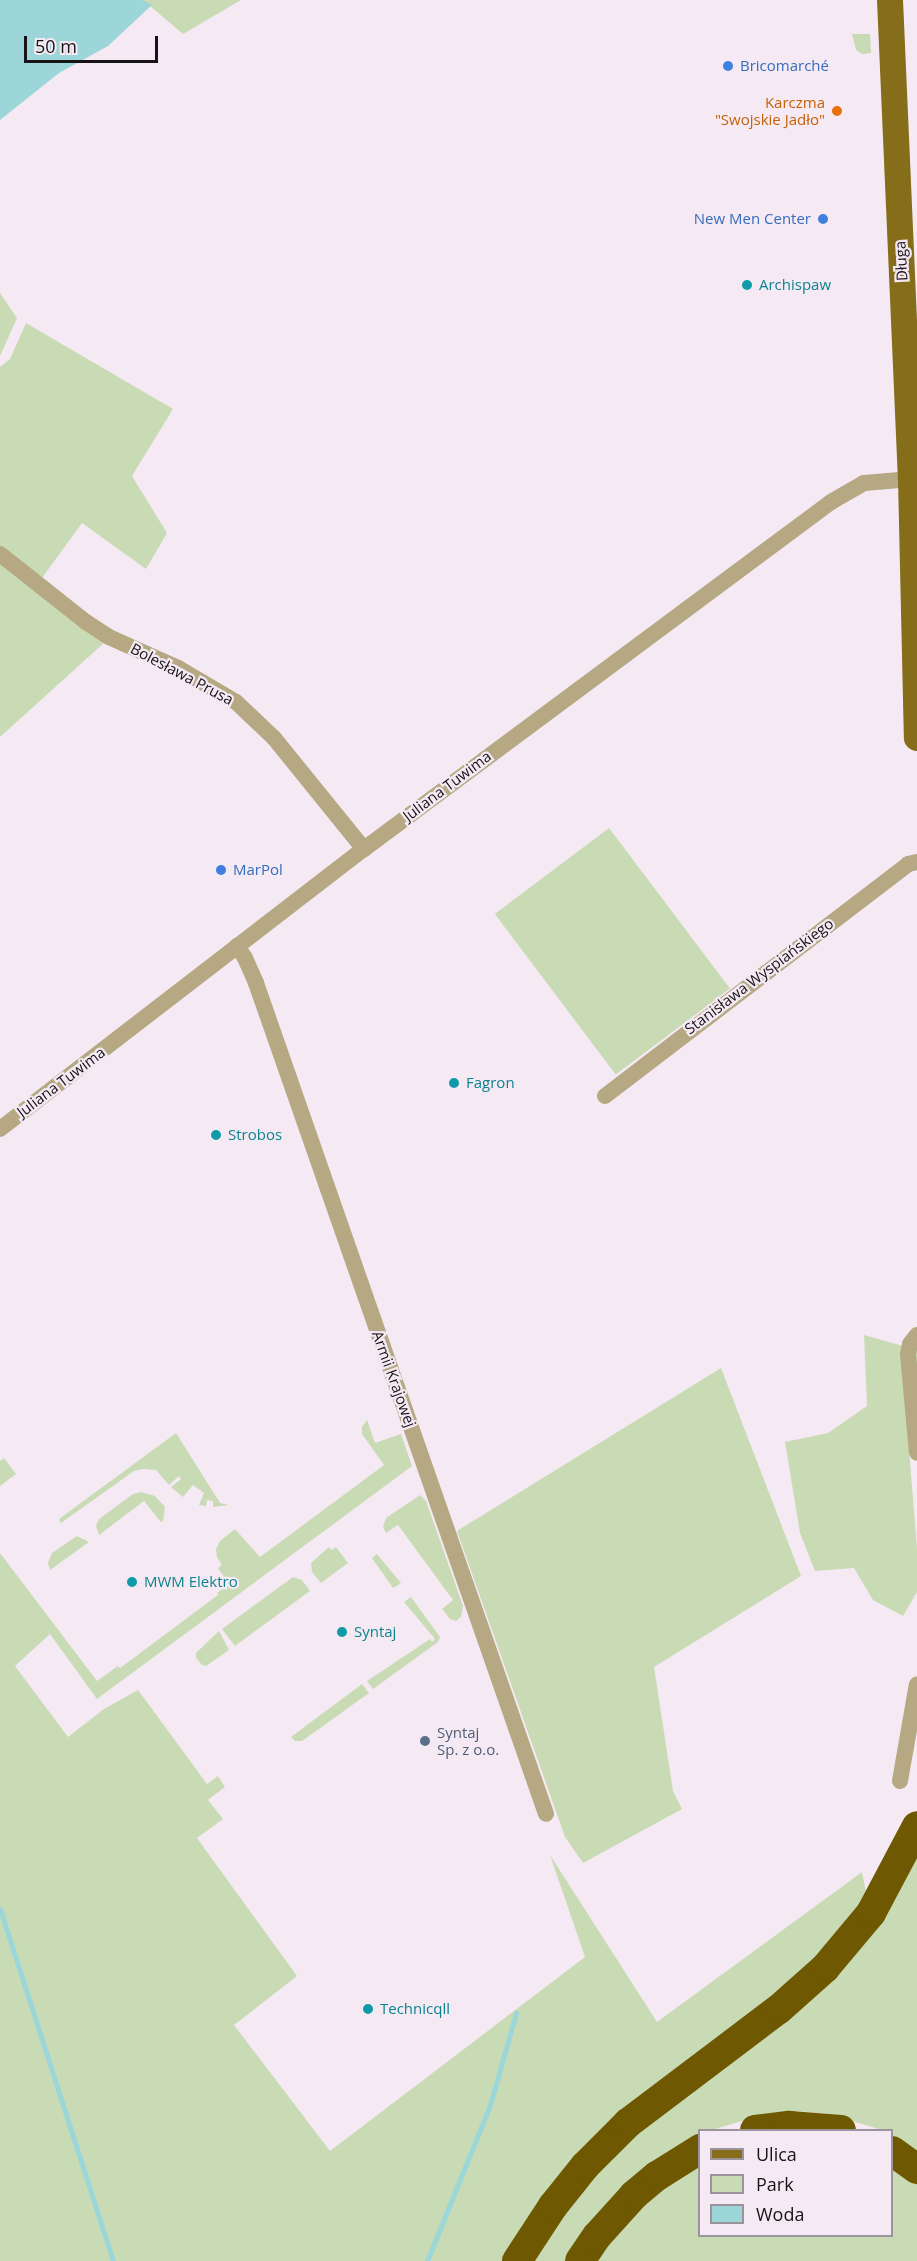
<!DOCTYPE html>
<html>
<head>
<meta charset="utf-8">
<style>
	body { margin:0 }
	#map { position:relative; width:917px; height:2261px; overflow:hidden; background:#f5eaf4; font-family:"Open Sans",sans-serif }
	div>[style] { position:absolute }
	.green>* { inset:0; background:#c8dbb4; transform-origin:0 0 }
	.water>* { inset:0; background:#9cd6d9 }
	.stream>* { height:5px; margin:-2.5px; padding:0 2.5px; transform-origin:2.5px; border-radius:2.5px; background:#9cd6d9 }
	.minor>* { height:16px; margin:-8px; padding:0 8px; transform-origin:8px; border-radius:8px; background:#b5a882 }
	.primary>* { height:26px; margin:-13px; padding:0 13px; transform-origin:13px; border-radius:13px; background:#856d19 }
	.motorway>* { height:30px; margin:-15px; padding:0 15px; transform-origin:15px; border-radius:15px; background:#6e5801 }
	.dots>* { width:16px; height:16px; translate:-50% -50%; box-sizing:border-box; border:3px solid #f5eaf4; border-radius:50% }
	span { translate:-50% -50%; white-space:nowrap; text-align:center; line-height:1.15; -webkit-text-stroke:4.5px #f5eaf4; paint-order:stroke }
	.shop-label { font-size:15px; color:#366cbe }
	.left { translate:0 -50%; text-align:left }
	.right { translate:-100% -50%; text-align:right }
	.food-label { font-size:15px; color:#c56008 }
	.street-label { font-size:15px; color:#171417 }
	.culture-label { font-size:15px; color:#0d838f }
	.service-label { font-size:15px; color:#4e5e75 }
	.legend { position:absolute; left:698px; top:2129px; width:195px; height:108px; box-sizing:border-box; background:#f5eaf4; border:2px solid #9c949c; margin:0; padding:8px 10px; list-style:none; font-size:18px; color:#171417 }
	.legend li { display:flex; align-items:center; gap:12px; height:30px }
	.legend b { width:30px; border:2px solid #9c949c }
	.scale { position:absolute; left:24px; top:36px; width:134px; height:27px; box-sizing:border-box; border:3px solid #171417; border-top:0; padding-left:8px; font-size:18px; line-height:21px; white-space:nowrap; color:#171417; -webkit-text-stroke:4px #f5eaf4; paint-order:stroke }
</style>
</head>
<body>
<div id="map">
	<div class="green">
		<div style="clip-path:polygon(143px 0,241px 0,183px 34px)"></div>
		<div style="clip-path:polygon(852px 34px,870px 34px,871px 53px,862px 54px,856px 50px)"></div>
		<div style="clip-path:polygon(0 293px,17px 318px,0 356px)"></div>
		<div style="clip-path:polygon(26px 323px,173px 409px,132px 476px,167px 533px,146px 569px,82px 523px,42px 578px,0 546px,0 367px,10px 359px)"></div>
		<div style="clip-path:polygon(0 562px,105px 642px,0 737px)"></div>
		<div style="left:609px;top:828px;width:201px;height:143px;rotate:53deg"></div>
		<div style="clip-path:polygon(864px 1335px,917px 1350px,917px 1414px,907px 1425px,917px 1548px,917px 1592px,903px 1616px,873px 1600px,854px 1568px,815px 1571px,800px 1533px,785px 1442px,828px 1433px,867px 1406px)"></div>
		<div style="clip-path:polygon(721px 1368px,801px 1576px,654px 1667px,673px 1791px,682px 1809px,583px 1863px,565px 1837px,457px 1531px)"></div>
		<div style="clip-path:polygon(367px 1420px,375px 1443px,401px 1434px,412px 1466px,97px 1699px,50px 1634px,15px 1666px,68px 1737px,104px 1709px,138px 1690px,207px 1784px,218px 1776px,225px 1787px,208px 1800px,223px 1819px,197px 1838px,297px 1976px,234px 2025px,330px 2151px,585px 1957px,550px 1855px,657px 2022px,862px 1872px,868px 1903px,841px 1937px,504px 2261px,0 2261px,0 1553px,97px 1681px,118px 1666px,120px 1668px,218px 1595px,217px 1593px,229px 1584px,218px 1568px,222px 1565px,217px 1557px,216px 1549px,220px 1541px,235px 1529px,260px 1557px,384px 1465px,362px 1434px,362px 1427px)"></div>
		<div style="clip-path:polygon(176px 1433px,220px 1503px,229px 1505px,213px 1507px,213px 1501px,207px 1500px,206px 1506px,199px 1505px,204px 1493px,193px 1485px,183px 1497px,171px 1487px,181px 1479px,179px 1476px,169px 1485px,156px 1470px,143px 1469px,134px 1471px,61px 1523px,59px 1519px)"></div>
		<div style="clip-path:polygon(4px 1458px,16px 1474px,0 1486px,0 1461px)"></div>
		<div style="clip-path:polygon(141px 1492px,155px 1496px,165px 1507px,163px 1521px,161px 1522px,144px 1501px,99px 1535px,96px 1526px,99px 1519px,133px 1494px)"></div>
		<div style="clip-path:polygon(420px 1495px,426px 1501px,463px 1606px,461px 1617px,456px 1621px,450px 1619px,442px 1609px,453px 1600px,398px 1525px,386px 1533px,383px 1527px,386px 1518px)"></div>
		<div style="clip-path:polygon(77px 1536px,89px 1542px,50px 1570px,48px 1563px,52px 1553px)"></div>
		<div style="clip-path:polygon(329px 1547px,331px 1550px,336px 1547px,348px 1563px,321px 1583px,312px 1572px,311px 1563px)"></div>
		<div style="clip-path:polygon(377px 1554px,401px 1583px,393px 1588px,372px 1558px)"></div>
		<div style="clip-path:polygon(293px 1577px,302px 1580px,310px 1591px,235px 1646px,222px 1629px)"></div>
		<div style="clip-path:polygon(411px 1597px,440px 1637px,438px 1642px,373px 1689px,367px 1681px,430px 1639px,432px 1642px,435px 1639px,404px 1602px)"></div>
		<div style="clip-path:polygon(219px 1631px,229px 1650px,206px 1666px,202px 1665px,196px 1658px,196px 1653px)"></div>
		<div style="clip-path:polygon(362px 1684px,369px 1693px,302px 1741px,295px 1741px,291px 1737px)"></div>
		<div style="clip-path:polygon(917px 1853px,917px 2152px,892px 2136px,892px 2130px,882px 2130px,829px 2114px,795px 2111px,765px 2114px,712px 2130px,700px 2130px,699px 2135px,565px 2261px,528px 2261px,603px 2161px,798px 2007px)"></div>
		<div style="clip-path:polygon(699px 2163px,700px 2236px,892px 2236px,892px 2165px,917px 2184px,917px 2261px,594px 2261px,631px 2212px)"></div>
	</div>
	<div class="water">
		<div style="clip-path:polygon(0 0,143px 0,152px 5px,108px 46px,59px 73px,0 120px)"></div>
	</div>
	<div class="stream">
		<div style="left:0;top:1909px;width:370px;rotate:72.2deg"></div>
		<div style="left:427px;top:2261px;width:168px;rotate:-68deg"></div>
		<div style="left:490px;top:2105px;width:96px;rotate:-74.2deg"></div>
	</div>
	<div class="minor">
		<div style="left:0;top:554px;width:110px;rotate:38.3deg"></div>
		<div style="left:86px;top:622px;width:27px;rotate:33deg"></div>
		<div style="left:109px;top:637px;width:76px;rotate:24.2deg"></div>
		<div style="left:178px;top:668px;width:67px;rotate:30.4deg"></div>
		<div style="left:236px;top:702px;width:52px;rotate:43.5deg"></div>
		<div style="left:274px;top:738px;width:143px;rotate:51deg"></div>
		<div style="left:237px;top:946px;width:14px;rotate:56deg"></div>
		<div style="left:245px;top:958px;width:27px;rotate:66deg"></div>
		<div style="left:256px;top:983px;width:880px;rotate:70.76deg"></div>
		<div style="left:605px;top:1096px;width:382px;rotate:-37.4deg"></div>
		<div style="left:908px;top:864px;width:9px;rotate:-13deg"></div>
		<div style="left:0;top:1129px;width:459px;rotate:-37.6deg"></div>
		<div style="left:364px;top:849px;width:582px;rotate:-36.61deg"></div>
		<div style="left:831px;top:502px;width:38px;rotate:-30deg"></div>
		<div style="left:864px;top:483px;width:47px;rotate:-4.9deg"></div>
		<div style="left:917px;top:1335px;width:11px;rotate:128deg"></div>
		<div style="left:910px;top:1344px;width:10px;rotate:101deg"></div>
		<div style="left:908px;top:1354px;width:99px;rotate:84.8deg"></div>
		<div style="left:900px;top:1781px;width:98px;rotate:-80.1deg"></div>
	</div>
	<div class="primary">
		<div style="left:890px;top:0;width:479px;rotate:87.5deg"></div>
		<div style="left:911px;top:479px;width:259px;rotate:88.7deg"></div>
	</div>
	<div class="motorway">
		<div style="left:755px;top:2130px;width:35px;rotate:-7deg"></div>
		<div style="left:790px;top:2126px;width:51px;rotate:4.5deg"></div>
		<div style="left:892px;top:2151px;width:31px;rotate:36deg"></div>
		<div style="left:517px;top:2261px;width:66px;rotate:-56.8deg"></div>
		<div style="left:553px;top:2206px;width:51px;rotate:-51.3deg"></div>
		<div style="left:585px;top:2166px;width:61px;rotate:-45deg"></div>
		<div style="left:628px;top:2123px;width:189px;rotate:-37.1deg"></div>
		<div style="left:779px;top:2009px;width:62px;rotate:-41.7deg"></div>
		<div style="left:825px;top:1968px;width:72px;rotate:-50.1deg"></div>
		<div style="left:871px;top:1913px;width:98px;rotate:-62.1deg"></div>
		<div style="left:580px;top:2261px;width:30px;rotate:-56deg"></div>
		<div style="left:597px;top:2236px;width:55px;rotate:-47.9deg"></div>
		<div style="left:634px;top:2195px;width:30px;rotate:-40deg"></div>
		<div style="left:657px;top:2176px;width:51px;rotate:-32.1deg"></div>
	</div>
	<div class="dots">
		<div style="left:728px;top:66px;background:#3f7fe0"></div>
		<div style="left:837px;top:111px;background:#e8710a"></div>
		<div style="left:823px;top:219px;background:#3f7fe0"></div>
		<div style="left:747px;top:285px;background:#0f9aa8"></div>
		<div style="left:221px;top:870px;background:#3f7fe0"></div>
		<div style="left:454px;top:1083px;background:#0f9aa8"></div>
		<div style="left:216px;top:1135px;background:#0f9aa8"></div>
		<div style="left:132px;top:1582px;background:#0f9aa8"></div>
		<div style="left:342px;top:1632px;background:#0f9aa8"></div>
		<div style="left:425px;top:1741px;background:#5c6f8a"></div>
		<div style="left:368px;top:2009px;background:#0f9aa8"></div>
	</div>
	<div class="shop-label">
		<span class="left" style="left:740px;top:66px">Bricomarché</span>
		<span class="right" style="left:811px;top:219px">New Men Center</span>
		<span class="left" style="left:233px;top:870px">MarPol</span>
	</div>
	<div class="food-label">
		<span class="right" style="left:825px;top:111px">Karczma<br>"Swojskie Jadło"</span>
	</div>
	<div class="street-label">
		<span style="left:901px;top:261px;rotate:-93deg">Długa</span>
		<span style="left:182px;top:674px;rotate:28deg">Bolesława Prusa</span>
		<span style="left:447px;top:786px;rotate:-37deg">Juliana Tuwima</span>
		<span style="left:759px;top:976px;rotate:-37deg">Stanisława Wyspiańskiego</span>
		<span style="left:61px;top:1082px;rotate:-37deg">Juliana Tuwima</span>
		<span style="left:394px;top:1379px;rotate:70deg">Armii Krajowej</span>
	</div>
	<div class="culture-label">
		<span class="left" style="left:759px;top:285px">Archispaw</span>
		<span class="left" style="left:466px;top:1083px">Fagron</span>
		<span class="left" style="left:228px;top:1135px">Strobos</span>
		<span class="left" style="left:144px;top:1582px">MWM Elektro</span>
		<span class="left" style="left:354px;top:1632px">Syntaj</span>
		<span class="left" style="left:380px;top:2009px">Technicqll</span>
	</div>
	<div class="service-label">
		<span class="left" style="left:437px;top:1741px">Syntaj<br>Sp. z o.o.</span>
	</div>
	<ul class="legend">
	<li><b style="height:8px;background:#856d19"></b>Ulica</li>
	<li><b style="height:16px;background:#c8dbb4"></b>Park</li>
	<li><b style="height:16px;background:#9cd6d9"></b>Woda</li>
	</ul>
	<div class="scale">50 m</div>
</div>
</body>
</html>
